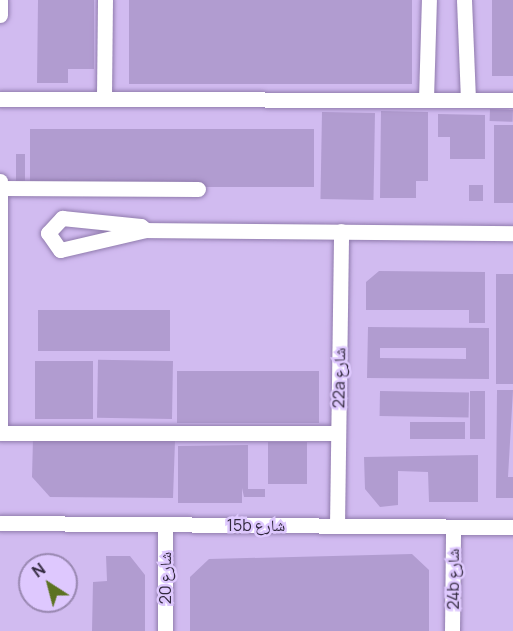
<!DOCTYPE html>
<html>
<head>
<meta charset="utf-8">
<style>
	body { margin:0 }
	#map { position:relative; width:513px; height:631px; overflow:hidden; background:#d1bbf0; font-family:Manrope,"Noto Naskh Arabic",sans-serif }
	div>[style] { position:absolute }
	.building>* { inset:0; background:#b19cd0; transform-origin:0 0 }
	.roads { filter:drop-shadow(0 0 2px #907bad) drop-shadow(0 0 2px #907bad) }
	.minor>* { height:15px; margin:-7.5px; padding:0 7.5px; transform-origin:7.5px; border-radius:7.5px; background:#fff }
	span { translate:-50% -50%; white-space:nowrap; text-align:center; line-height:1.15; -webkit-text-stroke:5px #dec8fe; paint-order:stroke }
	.street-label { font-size:16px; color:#32293e }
	.north { position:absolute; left:18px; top:553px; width:60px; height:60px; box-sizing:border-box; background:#dec8fe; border:2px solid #9988b1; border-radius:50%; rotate:324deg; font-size:16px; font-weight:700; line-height:24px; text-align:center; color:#32293e }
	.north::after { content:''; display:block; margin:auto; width:21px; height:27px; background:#5c7222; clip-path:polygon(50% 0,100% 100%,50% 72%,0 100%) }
</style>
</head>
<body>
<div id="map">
	<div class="building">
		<div style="clip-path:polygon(38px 0,94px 0,94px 69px,68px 69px,68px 83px,37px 83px)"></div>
		<div style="left:129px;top:0;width:283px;height:84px"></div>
		<div style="left:492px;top:0;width:21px;height:76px"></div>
		<div style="left:490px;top:109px;width:23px;height:12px;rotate:2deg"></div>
		<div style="clip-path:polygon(381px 111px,428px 112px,428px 181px,416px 181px,416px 198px,380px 198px)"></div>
		<div style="left:322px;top:112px;width:53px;height:87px;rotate:1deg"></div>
		<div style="clip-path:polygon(438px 114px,485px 115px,485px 159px,450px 159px,450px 137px,438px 137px)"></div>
		<div style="left:494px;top:125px;width:19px;height:78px"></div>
		<div style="left:30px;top:129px;width:284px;height:58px"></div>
		<div style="left:16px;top:154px;width:9px;height:27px"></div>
		<div style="left:469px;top:185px;width:14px;height:16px"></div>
		<div style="clip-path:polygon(379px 271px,485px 272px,485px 323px,469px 323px,469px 310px,366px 310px,366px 282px)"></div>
		<div style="left:496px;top:274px;width:17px;height:110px"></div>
		<div style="left:38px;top:310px;width:132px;height:41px"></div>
		<div style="clip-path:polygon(evenodd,368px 327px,489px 328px,489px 379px,367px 378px,368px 327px,380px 348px,466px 348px,466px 359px,380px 358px,380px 348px)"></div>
		<div style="left:35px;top:361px;width:58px;height:58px"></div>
		<div style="left:173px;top:361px;width:58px;height:75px;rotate:91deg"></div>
		<div style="left:177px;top:371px;width:142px;height:52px"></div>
		<div style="clip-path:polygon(497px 390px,513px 390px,508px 477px,513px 477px,513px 498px,496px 498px)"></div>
		<div style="left:380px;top:391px;width:89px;height:25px;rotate:1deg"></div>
		<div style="left:470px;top:391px;width:15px;height:48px"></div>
		<div style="left:410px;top:422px;width:55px;height:17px"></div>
		<div style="clip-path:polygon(33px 439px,175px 441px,173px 498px,50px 497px,32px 477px)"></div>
		<div style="left:268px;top:442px;width:39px;height:42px"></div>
		<div style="clip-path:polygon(248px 445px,248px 489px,265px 489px,265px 497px,244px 497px,242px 488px,242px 503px,178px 503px,178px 446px)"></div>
		<div style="clip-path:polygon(478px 455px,478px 502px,429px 502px,428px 472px,398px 471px,398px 505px,380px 507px,365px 489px,364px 457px)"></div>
		<div style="clip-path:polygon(412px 554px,429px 570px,429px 631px,190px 631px,190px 577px,209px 559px)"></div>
		<div style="clip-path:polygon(106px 556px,130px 556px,145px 575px,145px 631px,92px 631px,93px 582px,107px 581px)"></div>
	</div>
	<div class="roads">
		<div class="minor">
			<div style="left:464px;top:0;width:99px;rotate:87.7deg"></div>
			<div style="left:0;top:15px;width:15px;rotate:-90deg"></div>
			<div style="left:104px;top:95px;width:95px;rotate:-89.4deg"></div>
			<div style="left:0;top:99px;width:513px;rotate:0.11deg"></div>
			<div style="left:426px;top:99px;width:99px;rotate:-88.3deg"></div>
			<div style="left:0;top:181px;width:250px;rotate:90deg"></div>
			<div style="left:1px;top:188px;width:197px;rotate:0.3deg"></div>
			<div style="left:62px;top:218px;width:79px;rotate:5.8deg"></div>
			<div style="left:141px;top:226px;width:6px;rotate:39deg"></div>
			<div style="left:146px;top:230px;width:88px;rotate:166.9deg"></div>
			<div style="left:60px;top:250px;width:21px;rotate:-125deg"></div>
			<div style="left:48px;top:233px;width:21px;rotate:-47deg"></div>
			<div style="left:146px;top:230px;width:367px;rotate:0.5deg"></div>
			<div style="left:0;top:433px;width:338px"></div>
			<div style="left:0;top:523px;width:513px;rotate:0.45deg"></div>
			<div style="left:165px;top:524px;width:107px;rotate:90deg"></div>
			<div style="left:337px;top:525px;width:294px;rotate:-89.2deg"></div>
			<div style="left:452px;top:631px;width:104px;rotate:-89.4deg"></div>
		</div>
	</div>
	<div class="street-label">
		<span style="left:339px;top:378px;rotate:-89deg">22a شارع</span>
		<span style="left:256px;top:525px">15b شارع</span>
		<span style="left:165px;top:578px;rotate:-90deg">شارع 20</span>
		<span style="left:453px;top:579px;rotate:-90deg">24b شارع</span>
	</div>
	<div class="north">N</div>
</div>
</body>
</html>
